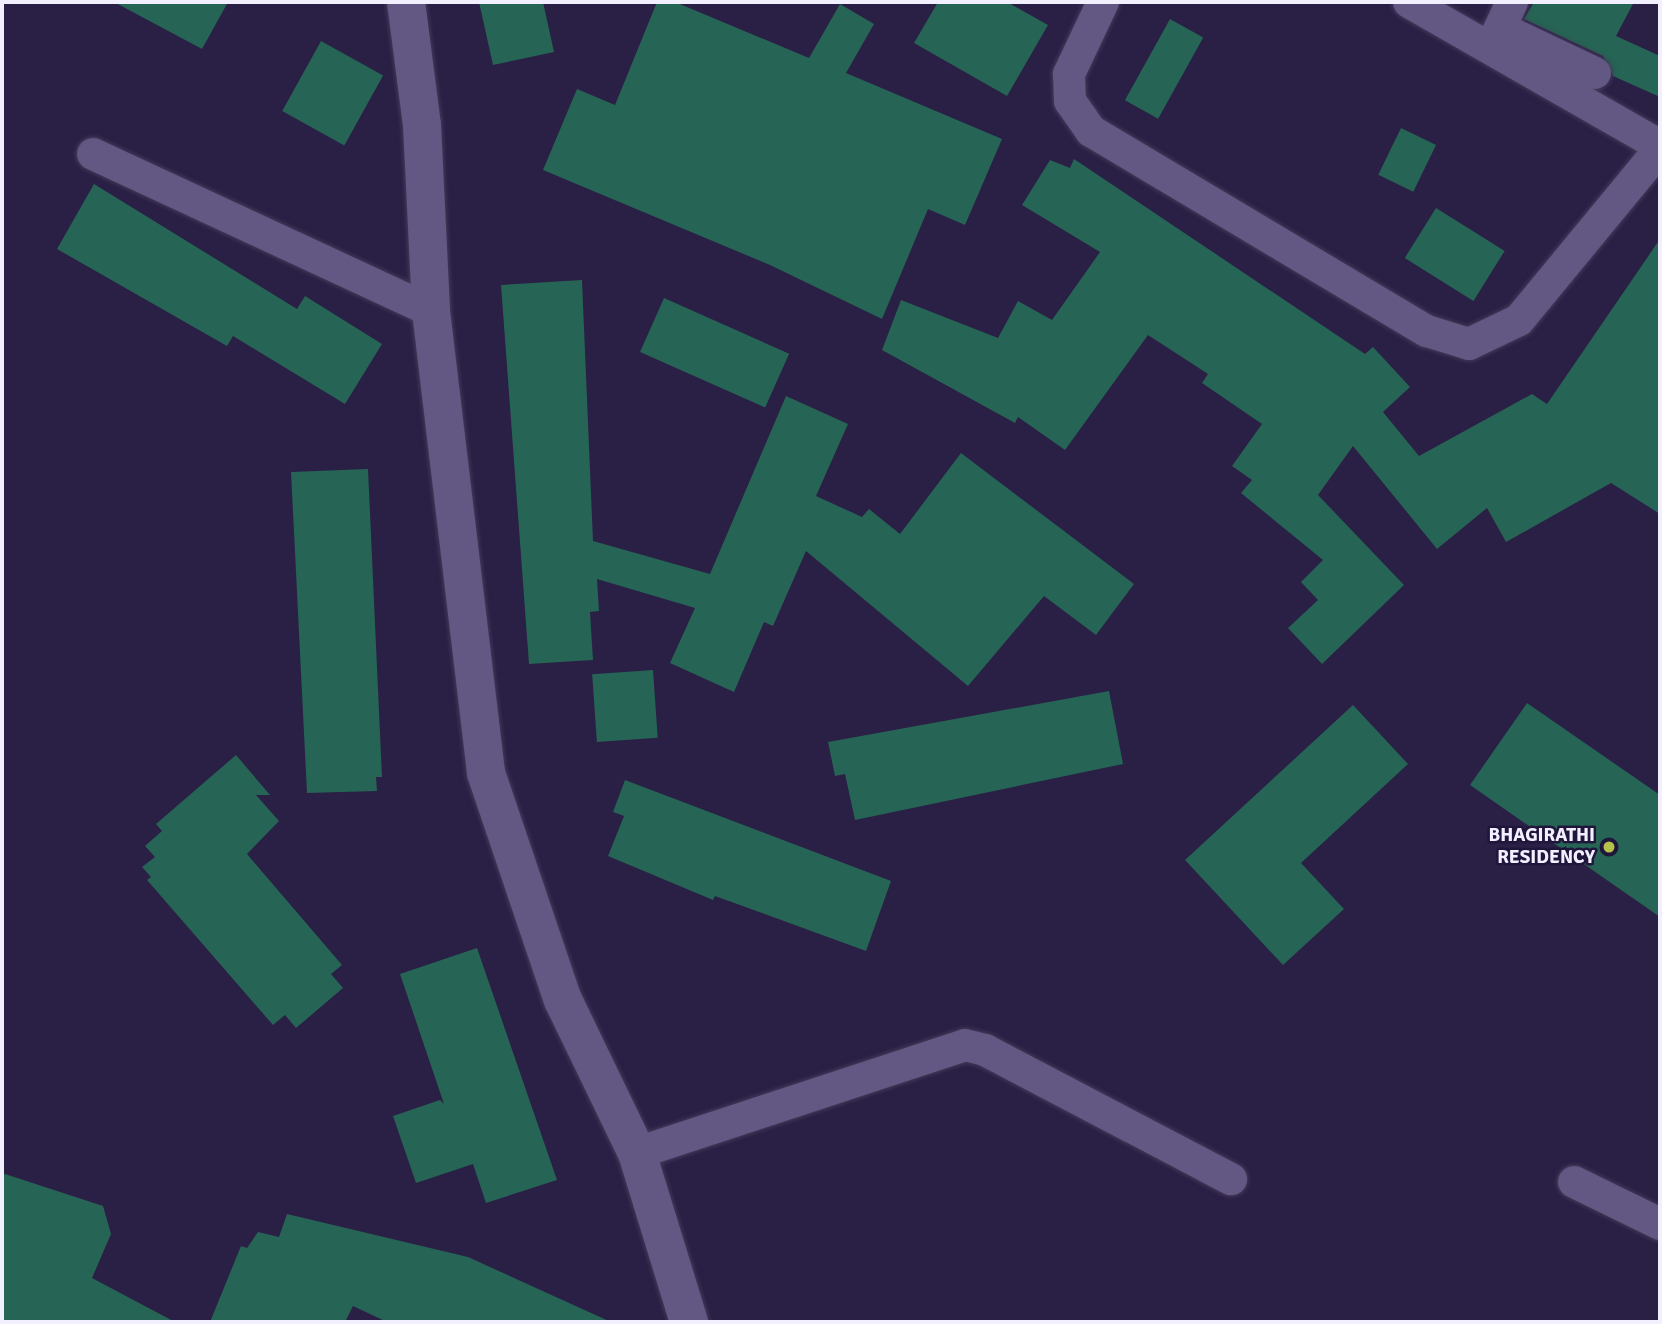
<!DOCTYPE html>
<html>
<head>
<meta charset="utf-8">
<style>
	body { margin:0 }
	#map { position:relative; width:1662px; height:1324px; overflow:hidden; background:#2a1f45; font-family:Signika,sans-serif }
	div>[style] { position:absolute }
	.building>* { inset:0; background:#266455; transform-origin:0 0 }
	.roads { filter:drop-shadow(0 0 2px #443959) drop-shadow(0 0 2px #443959) }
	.street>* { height:32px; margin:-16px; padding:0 16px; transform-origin:16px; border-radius:16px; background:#625883 }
	.secondary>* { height:38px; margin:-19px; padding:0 19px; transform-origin:19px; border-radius:19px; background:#625883 }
	.dots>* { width:19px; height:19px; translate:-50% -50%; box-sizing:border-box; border:4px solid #20153a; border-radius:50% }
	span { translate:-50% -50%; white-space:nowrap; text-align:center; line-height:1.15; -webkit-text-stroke:5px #20153a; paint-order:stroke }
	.poi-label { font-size:19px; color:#f2efff; font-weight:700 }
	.right { translate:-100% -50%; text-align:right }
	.frame { position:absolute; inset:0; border:4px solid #f2efff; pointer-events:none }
</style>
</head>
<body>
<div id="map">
	<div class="building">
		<div style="clip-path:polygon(114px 2px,228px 2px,202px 49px)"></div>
		<div style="clip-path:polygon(479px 2px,543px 2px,554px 52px,493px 65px)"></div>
		<div style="clip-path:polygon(657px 2px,675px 2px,809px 58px,840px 4px,874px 24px,846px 73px,1002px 139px,965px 225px,928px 209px,882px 319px,770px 265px,543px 170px,577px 89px,615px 105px)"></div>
		<div style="clip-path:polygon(938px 2px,1007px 2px,1048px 25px,1007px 96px,914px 43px)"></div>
		<div style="clip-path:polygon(1534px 2px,1634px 2px,1616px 36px,1660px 56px,1660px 97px,1613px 76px,1603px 56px,1524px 19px)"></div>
		<div style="left:1170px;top:19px;width:38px;height:93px;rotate:29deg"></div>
		<div style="left:321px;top:41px;width:71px;height:80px;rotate:29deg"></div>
		<div style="left:1401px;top:128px;width:39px;height:52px;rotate:26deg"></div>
		<div style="clip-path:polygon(1074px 159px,1365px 354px,1373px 347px,1410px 387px,1383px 412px,1419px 456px,1532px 394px,1547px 404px,1660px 239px,1660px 514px,1611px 483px,1506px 542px,1487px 508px,1437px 549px,1353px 446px,1318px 495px,1404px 585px,1322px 664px,1288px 628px,1318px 600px,1301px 582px,1323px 560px,1241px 493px,1252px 480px,1232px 466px,1262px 424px,1202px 383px,1208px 374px,1148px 335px,1065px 450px,1018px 417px,1015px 423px,882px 350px,901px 300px,998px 338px,1018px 301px,1052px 320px,1100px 252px,1022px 205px,1050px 160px,1070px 168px)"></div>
		<div style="clip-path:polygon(94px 184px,297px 309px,305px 296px,382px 344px,345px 404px,233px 336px,227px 346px,57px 249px)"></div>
		<div style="left:1436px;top:208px;width:81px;height:59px;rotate:32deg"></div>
		<div style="clip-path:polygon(582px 280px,593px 541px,710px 574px,786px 396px,848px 424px,816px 496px,862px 517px,869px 509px,900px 534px,961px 453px,1134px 584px,1096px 635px,1044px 596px,968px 686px,806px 551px,773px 626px,764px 622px,734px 692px,670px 663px,695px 608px,597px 579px,599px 611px,590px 612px,593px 660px,529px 664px,501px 285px)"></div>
		<div style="left:664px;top:298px;width:137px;height:59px;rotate:24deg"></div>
		<div style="clip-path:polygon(368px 469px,382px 777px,376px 777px,377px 791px,307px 793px,291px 472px)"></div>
		<div style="left:653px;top:670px;width:68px;height:61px;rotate:86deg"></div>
		<div style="clip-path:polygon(1109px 691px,1123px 764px,855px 820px,845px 774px,835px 776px,828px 742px)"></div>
		<div style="clip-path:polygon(1527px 703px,1660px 795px,1660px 917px,1470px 785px)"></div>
		<div style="clip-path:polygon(1353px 705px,1408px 764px,1301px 863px,1344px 909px,1283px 965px,1185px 860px)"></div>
		<div style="clip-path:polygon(236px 755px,270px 795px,256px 795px,279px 821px,247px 854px,342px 965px,331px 974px,343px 988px,296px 1028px,285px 1015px,273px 1025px,147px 880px,151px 877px,142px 867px,155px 857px,145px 846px,162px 831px,156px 824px)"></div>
		<div style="clip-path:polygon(625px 780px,891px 881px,866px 951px,715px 896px,713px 900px,608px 856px,624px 816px,613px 812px)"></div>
		<div style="clip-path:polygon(477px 948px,557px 1180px,486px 1203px,473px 1164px,416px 1183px,393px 1116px,440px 1100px,444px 1104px,400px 974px)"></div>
		<div style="clip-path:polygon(2px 1173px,103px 1206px,111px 1234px,92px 1278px,175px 1322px,2px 1322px)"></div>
		<div style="clip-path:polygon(287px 1214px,468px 1257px,611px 1322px,387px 1322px,353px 1306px,345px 1322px,210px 1322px,241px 1246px,247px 1248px,258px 1232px,279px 1237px)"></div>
	</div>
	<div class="roads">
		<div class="street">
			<div style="left:1103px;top:2px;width:80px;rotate:115.3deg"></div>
			<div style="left:1069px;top:74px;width:27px;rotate:88deg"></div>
			<div style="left:1070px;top:101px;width:37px;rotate:55deg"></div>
			<div style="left:1091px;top:131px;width:391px;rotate:30.8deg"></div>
			<div style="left:1427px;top:331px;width:44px;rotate:17.2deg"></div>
			<div style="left:1469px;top:344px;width:55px;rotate:-25.6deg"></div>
			<div style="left:1519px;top:320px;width:222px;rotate:-50.5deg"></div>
			<div style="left:1409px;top:2px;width:289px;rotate:29.8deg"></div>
			<div style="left:1500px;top:28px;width:105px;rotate:25.3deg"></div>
			<div style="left:1491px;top:47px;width:50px;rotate:-65deg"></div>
			<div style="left:93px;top:154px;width:373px;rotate:24.9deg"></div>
			<div style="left:637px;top:1153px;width:345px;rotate:-18.2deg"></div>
			<div style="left:965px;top:1045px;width:21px;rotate:14deg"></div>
			<div style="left:985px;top:1050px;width:278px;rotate:27.7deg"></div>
			<div style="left:1574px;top:1182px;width:96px;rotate:26deg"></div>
		</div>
		<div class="secondary">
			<div style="left:406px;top:2px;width:124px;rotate:82.6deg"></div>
			<div style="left:422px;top:125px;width:186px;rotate:87.2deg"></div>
			<div style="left:431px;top:311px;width:465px;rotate:83.2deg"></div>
			<div style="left:486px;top:773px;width:240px;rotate:71.3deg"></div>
			<div style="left:563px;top:1000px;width:170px;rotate:64.2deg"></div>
			<div style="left:637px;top:1153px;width:177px;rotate:72.9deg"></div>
		</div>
	</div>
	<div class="dots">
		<div style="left:1609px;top:847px;background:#b5c249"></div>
	</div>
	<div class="poi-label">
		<span class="right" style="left:1595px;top:847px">BHAGIRATHI<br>RESIDENCY</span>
	</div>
	<div class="frame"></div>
</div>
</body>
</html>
